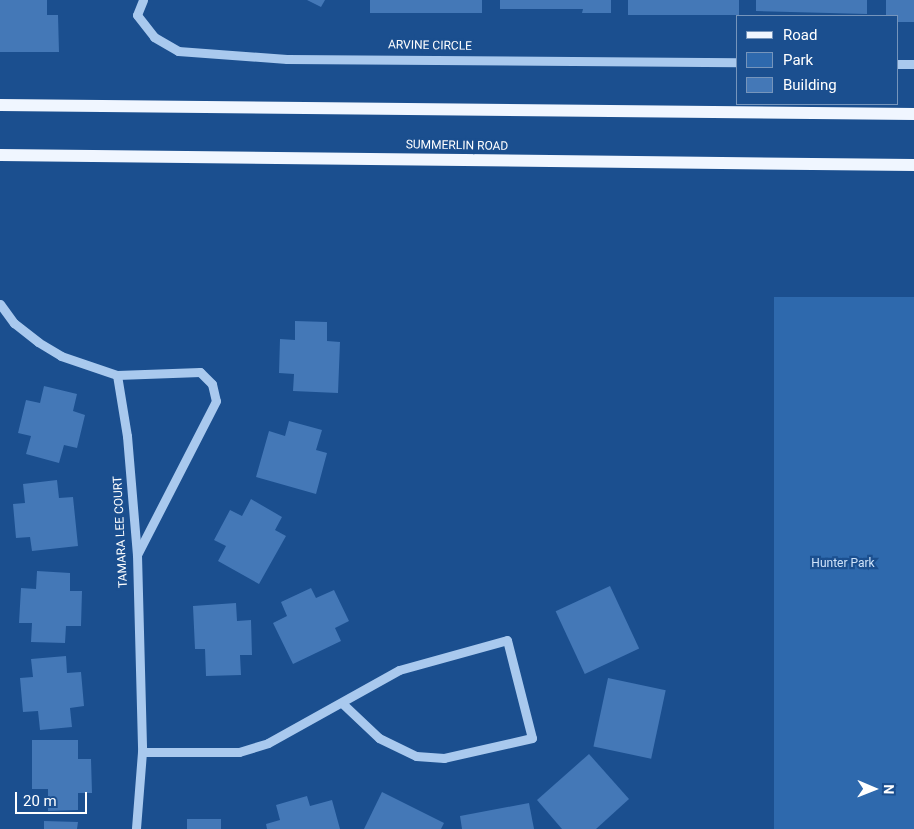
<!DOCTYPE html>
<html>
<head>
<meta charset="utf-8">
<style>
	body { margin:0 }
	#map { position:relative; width:914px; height:829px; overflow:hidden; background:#1b4f8f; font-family:Roboto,sans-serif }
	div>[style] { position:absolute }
	.green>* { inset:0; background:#2e69ad; transform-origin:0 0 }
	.building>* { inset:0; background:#4478b7; transform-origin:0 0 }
	.minor>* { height:9px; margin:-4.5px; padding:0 4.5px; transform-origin:4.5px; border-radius:4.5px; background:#a9c9ee }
	.major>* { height:12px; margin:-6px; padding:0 6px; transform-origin:6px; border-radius:6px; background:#f0f6ff }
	span { translate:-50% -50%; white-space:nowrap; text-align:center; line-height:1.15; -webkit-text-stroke:4.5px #1b4f8f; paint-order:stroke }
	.street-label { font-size:12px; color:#fff }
	.park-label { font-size:12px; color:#cfe3fa }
	.legend { position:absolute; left:736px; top:15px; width:162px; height:90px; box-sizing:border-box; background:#1b4f8f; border:1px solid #7695bc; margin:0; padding:6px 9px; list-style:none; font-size:15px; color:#fff }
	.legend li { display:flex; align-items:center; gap:10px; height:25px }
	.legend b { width:25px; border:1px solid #7695bc }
	.north { position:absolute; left:849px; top:764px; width:50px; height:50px; -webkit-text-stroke:4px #1b4f8f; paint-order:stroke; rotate:91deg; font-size:14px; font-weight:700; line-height:20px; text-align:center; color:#fff }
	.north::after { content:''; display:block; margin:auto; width:18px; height:22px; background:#fff; clip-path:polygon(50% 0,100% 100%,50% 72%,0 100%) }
	.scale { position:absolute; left:15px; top:792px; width:72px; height:22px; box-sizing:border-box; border:2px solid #fff; border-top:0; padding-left:6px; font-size:15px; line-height:18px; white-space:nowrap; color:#fff; -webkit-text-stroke:4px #1b4f8f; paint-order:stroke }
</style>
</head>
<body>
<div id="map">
	<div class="green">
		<div style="left:774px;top:297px;width:140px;height:532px"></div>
	</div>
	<div class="building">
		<div style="clip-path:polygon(0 0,47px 0,47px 15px,58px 15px,59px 52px,0 52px)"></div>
		<div style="clip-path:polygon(307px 0,325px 0,321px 7px)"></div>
		<div style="left:370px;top:0;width:112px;height:13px"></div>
		<div style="clip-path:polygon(500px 0,611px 0,611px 13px,582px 13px,583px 9px,500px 9px)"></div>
		<div style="left:628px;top:0;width:111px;height:15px"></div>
		<div style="clip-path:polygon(756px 0,867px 0,867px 14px,756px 11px)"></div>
		<div style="clip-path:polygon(886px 0,914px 0,914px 22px,898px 22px,898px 16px,886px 16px)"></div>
		<div style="clip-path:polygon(295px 321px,327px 322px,327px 341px,340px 342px,338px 393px,293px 391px,294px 374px,279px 373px,280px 339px,295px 340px)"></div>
		<div style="clip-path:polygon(44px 386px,77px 394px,73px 411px,85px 415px,77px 448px,64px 445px,59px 463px,26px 454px,31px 436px,18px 433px,26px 400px,40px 403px)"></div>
		<div style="clip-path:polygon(289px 421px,322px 430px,316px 450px,327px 453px,316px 494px,256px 477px,269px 431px,285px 436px)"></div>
		<div style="clip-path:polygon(57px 480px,59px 498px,73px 497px,78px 546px,32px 551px,30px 537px,16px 538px,13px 504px,25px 503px,23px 484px)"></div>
		<div style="clip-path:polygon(251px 499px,282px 517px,275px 530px,286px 536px,259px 584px,218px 561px,226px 546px,214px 540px,230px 510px,242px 516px)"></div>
		<div style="clip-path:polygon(37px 571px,70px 573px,70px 591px,82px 591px,81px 626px,66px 626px,65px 643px,31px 642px,32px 623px,19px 623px,21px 588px,36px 589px)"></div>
		<div style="left:610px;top:586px;width:69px;height:60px;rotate:65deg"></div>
		<div style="clip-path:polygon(311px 588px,316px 598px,334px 590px,349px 621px,335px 628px,341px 641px,293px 664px,273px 623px,287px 616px,281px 602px)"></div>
		<div style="clip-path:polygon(236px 603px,237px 621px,251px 620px,252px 655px,240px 655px,241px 675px,206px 676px,205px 649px,195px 649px,193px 606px)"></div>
		<div style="clip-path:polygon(66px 656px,67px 673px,81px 672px,84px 706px,70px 708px,72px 727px,40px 730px,38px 711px,23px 712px,20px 678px,33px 677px,31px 659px)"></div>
		<div style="left:608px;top:678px;width:59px;height:70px;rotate:12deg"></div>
		<div style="clip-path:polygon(32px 740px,78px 740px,78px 759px,91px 759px,92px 793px,78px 793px,78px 810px,48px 811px,48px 789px,32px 789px)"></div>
		<div style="clip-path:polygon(589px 754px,629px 799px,596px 829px,562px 829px,537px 800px)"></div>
		<div style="clip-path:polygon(382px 792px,444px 823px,441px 829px,364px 829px)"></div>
		<div style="clip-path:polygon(307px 796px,310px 806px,332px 800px,340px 829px,267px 829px,266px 824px,280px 820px,276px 805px)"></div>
		<div style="clip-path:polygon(529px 803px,534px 829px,462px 829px,460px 816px)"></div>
		<div style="left:187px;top:819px;width:34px;height:10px"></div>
		<div style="clip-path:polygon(44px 821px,78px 822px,77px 829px,44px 829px)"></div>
	</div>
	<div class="minor">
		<div style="left:143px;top:0;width:16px;rotate:112deg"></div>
		<div style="left:137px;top:15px;width:28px;rotate:52deg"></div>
		<div style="left:154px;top:37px;width:28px;rotate:30deg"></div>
		<div style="left:178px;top:51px;width:109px;rotate:4.2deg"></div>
		<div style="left:287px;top:59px;width:451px;rotate:0.4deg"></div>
		<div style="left:898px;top:64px;width:16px"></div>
		<div style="left:0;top:304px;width:24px;rotate:54deg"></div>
		<div style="left:14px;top:323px;width:31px;rotate:38deg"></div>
		<div style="left:38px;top:342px;width:27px;rotate:31deg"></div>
		<div style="left:61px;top:356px;width:59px;rotate:18.7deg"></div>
		<div style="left:117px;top:375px;width:83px;rotate:-2.1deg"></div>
		<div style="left:200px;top:372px;width:17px;rotate:45deg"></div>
		<div style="left:212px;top:384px;width:17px;rotate:77deg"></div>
		<div style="left:216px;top:401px;width:173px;rotate:117.2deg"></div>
		<div style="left:117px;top:375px;width:62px;rotate:80.7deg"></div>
		<div style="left:127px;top:436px;width:119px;rotate:85.2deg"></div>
		<div style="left:137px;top:555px;width:197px;rotate:88.5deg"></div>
		<div style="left:142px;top:752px;width:77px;rotate:94.5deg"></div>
		<div style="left:142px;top:752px;width:97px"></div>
		<div style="left:239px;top:752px;width:30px;rotate:-17deg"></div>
		<div style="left:268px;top:743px;width:150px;rotate:-29.1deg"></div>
		<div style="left:399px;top:670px;width:112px;rotate:-15.5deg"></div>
		<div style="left:507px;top:640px;width:101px;rotate:75.7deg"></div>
		<div style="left:532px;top:738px;width:90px;rotate:167.2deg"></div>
		<div style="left:444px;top:758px;width:28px;rotate:-176deg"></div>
		<div style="left:416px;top:756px;width:41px;rotate:-154.1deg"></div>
		<div style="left:379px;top:738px;width:51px;rotate:-136.6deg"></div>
	</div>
	<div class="major">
		<div style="left:0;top:105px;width:914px;rotate:0.56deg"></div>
		<div style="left:0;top:155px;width:914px;rotate:0.63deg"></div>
	</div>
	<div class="street-label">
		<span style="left:430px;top:46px;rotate:1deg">ARVINE CIRCLE</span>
		<span style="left:457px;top:146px;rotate:1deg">SUMMERLIN ROAD</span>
		<span style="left:121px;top:532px;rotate:-93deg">TAMARA LEE COURT</span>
	</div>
	<div class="park-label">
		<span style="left:843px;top:564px">Hunter Park</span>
	</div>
	<ul class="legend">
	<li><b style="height:6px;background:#f0f6ff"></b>Road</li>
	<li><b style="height:14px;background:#2e69ad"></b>Park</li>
	<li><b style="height:14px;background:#4478b7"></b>Building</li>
	</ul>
	<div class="north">N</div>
	<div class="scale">20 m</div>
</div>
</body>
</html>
